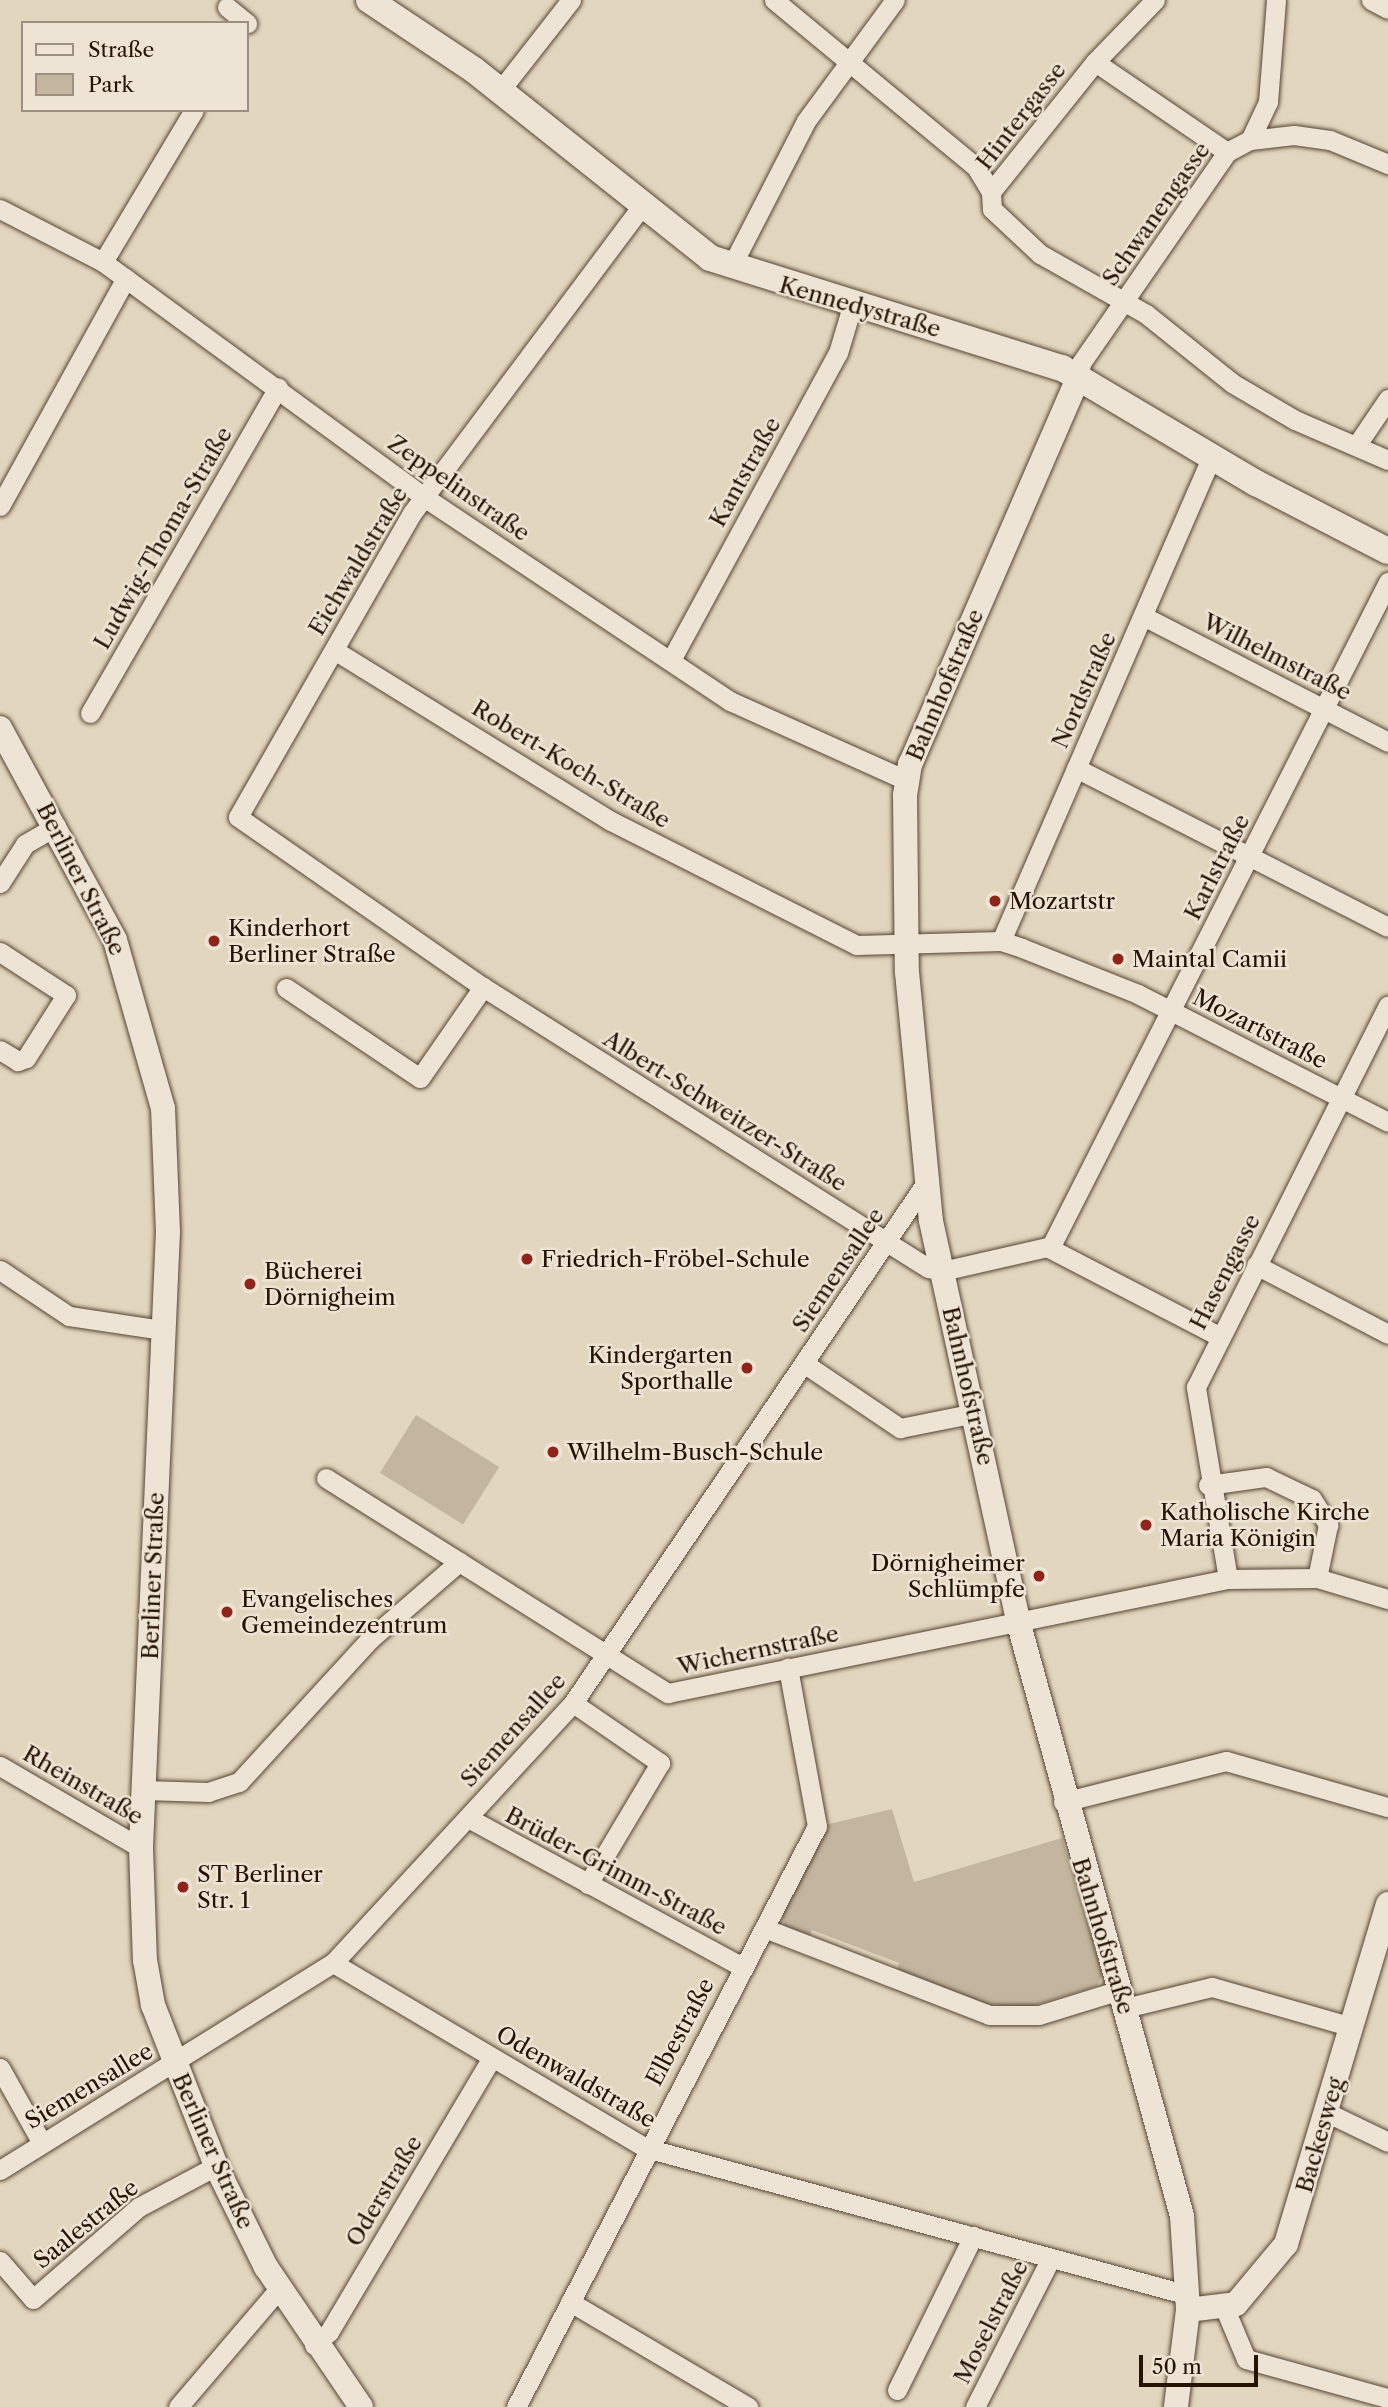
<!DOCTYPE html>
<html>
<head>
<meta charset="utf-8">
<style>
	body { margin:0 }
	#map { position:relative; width:1388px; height:2407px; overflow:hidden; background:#e3d6be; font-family:"Libre Caslon Text",serif }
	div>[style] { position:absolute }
	.green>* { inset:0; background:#c3b59e; transform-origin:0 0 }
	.roads { filter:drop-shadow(0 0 2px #554432) drop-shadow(0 0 2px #554432) }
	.minor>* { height:19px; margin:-9.5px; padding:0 9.5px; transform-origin:9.5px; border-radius:9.5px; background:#ede4d5 }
	.tertiary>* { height:24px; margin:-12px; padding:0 12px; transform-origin:12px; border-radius:12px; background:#ede4d5 }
	.secondary>* { height:26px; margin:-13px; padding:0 13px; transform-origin:13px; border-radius:13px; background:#ede4d5 }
	.dots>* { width:19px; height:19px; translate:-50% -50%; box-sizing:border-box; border:4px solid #ede4d5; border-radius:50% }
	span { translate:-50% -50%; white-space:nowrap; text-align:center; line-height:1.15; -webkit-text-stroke:5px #ede4d5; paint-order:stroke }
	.street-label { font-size:23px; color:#261303 }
	.poi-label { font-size:23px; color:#261303 }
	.left { translate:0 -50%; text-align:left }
	.right { translate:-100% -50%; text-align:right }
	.legend { position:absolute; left:21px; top:21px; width:228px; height:91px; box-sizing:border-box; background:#ede4d5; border:2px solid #9d9081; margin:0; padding:9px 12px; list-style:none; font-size:21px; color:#261303 }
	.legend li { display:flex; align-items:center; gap:14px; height:35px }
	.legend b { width:35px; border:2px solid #9d9081 }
	.scale { position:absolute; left:1139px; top:2355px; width:119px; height:32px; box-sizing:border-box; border:4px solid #261303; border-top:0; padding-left:9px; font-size:21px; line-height:24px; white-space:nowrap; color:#261303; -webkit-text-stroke:5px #ede4d5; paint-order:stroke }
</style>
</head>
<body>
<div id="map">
	<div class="green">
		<div style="left:416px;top:1415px;width:98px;height:68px;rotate:32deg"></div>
		<div style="clip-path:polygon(892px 1809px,914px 1882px,1062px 1838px,1103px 1974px,1097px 1986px,1029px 2007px,969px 2003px,896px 1974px,899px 1963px,812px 1930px,808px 1940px,786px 1931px,781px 1911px,825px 1825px)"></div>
	</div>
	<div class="roads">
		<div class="minor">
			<div style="left:774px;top:0;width:262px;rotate:39.6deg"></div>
			<div style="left:976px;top:167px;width:29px;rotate:59deg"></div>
			<div style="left:1155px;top:0;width:86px;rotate:134.1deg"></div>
			<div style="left:1095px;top:62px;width:166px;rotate:128.7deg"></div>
			<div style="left:991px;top:192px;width:17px;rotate:87deg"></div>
			<div style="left:992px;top:209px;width:66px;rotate:43.2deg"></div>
			<div style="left:1040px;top:254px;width:122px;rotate:29.5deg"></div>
			<div style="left:1146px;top:314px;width:110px;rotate:38.7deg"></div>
			<div style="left:1232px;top:383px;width:73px;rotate:30.4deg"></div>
			<div style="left:1295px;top:420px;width:101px;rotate:23.3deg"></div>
			<div style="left:1371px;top:0;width:19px;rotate:28deg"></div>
			<div style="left:227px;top:7px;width:26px;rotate:39deg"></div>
			<div style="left:1095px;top:62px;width:160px;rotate:34.3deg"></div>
			<div style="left:499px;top:92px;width:117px;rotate:-52deg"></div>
			<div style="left:1250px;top:140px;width:42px;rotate:-64.7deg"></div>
			<div style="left:1268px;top:102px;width:102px;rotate:-85.5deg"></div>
			<div style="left:641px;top:207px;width:382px;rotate:126.8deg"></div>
			<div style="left:412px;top:513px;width:350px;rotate:119.8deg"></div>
			<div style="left:238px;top:817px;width:298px;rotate:34.8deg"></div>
			<div style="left:483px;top:987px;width:526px;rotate:32.27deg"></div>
			<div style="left:928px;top:1268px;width:14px;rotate:12deg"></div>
			<div style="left:942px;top:1271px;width:108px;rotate:-12.9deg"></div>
			<div style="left:1047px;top:1247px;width:194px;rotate:27.4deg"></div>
			<div style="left:0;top:209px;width:116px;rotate:27.2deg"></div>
			<div style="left:103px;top:262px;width:398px;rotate:36.2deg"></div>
			<div style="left:424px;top:497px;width:368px;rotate:33.7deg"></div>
			<div style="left:730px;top:701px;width:193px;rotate:24.2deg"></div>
			<div style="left:103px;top:262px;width:177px;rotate:-59.1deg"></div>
			<div style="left:731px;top:267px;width:164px;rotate:-62.8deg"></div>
			<div style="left:806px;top:121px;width:150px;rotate:-53.7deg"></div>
			<div style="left:1079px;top:376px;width:13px;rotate:-81deg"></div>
			<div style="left:1081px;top:363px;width:257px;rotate:-55.3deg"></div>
			<div style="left:1227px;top:152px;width:26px;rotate:-28deg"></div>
			<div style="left:1250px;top:140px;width:44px;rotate:-6.5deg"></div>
			<div style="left:1294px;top:135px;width:36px;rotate:8deg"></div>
			<div style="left:1330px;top:140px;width:63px;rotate:22.5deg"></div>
			<div style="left:1356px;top:446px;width:57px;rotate:-55.8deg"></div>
			<div style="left:0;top:506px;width:260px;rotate:-61.1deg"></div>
			<div style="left:1143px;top:616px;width:276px;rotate:27.2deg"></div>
			<div style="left:334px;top:650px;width:326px;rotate:31.7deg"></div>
			<div style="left:611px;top:821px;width:275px;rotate:26.8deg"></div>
			<div style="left:857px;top:945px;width:144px;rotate:-1.6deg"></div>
			<div style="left:1001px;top:941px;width:22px;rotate:18deg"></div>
			<div style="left:1022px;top:948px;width:125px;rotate:21.6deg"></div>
			<div style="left:1138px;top:994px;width:281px;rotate:27.1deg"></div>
			<div style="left:671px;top:660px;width:349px;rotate:-61.5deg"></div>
			<div style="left:838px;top:353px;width:52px;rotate:-73.3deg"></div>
			<div style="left:90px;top:713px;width:376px;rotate:-60deg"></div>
			<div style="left:1076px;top:768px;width:350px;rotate:27deg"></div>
			<div style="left:0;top:883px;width:46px;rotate:-57.3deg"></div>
			<div style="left:25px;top:844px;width:36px;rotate:-30deg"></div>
			<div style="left:1001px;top:941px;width:527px;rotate:-66.5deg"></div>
			<div style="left:0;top:952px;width:79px;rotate:33.1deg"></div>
			<div style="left:66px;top:995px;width:75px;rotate:122.4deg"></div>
			<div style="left:26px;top:1058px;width:9px;rotate:159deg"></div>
			<div style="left:18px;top:1061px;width:21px;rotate:-149deg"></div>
			<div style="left:286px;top:988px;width:161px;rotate:33.9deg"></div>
			<div style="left:420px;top:1078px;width:111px;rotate:-55.3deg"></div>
			<div style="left:1050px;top:1248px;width:747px;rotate:-63.09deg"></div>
			<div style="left:1256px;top:1265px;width:149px;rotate:27.6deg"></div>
			<div style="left:0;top:1270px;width:83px;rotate:33.7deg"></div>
			<div style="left:69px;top:1316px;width:95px;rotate:8.5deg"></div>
			<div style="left:805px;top:1364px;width:115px;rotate:34deg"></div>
			<div style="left:900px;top:1428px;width:76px;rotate:-11.3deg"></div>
			<div style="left:326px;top:1478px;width:404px;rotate:32.2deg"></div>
			<div style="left:668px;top:1693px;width:571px;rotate:-11.51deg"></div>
			<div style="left:1228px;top:1579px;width:89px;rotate:-0.6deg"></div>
			<div style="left:1317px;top:1578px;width:74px;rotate:16.5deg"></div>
			<div style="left:1208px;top:1485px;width:59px;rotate:-7.9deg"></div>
			<div style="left:1266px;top:1477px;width:51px;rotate:25.6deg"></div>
			<div style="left:1312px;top:1499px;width:31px;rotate:58deg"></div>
			<div style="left:1328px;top:1525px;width:54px;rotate:101.7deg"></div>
			<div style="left:1228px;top:1579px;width:195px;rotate:-99.5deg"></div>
			<div style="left:1196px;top:1387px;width:427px;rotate:-63.3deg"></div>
			<div style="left:573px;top:1703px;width:106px;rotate:34.6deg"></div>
			<div style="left:660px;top:1763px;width:141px;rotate:120.8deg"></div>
			<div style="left:0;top:1766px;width:163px;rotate:30.2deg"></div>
			<div style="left:144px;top:1790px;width:64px;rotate:1.8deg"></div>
			<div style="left:208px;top:1792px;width:33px;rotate:-18deg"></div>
			<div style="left:239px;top:1782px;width:194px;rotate:-47.5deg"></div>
			<div style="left:370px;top:1639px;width:118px;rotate:-40.9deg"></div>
			<div style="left:1063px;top:1802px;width:168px;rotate:-14.1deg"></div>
			<div style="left:1226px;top:1761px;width:168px;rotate:15.9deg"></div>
			<div style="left:468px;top:1818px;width:312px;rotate:28.5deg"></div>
			<div style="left:764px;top:1928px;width:241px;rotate:21.1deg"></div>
			<div style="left:989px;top:2015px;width:50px"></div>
			<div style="left:1039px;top:2015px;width:85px;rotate:-17.2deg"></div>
			<div style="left:333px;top:1963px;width:364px;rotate:30.6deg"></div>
			<div style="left:646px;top:2148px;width:562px;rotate:15.17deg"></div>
			<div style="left:1125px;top:2008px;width:89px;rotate:-13.6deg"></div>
			<div style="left:1212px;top:1987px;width:146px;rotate:15.9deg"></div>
			<div style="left:0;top:2068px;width:86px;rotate:60.8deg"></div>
			<div style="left:1326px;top:2112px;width:69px;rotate:25.8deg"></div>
			<div style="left:0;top:2170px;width:392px;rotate:-31.9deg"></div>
			<div style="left:333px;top:1963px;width:354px;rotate:-47.3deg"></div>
			<div style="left:573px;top:1703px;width:627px;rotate:-55.85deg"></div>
			<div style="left:0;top:2261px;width:50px;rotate:49deg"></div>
			<div style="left:33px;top:2299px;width:140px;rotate:-41deg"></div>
			<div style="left:139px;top:2207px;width:87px;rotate:-28deg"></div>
			<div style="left:570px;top:2302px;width:207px;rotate:30.5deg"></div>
			<div style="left:1225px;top:2309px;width:54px;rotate:67.2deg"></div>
			<div style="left:1246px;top:2359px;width:147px;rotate:15.4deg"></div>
			<div style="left:314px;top:2345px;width:20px;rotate:-41deg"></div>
			<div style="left:329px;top:2332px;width:319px;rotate:-59.3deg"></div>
			<div style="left:897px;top:2390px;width:172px;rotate:-63.7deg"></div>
			<div style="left:178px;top:2407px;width:154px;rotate:-49.5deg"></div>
			<div style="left:516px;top:2407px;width:654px;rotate:-62.61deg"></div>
			<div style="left:817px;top:1826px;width:161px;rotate:-100.4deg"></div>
			<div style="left:975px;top:2407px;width:167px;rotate:-63deg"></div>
		</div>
		<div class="tertiary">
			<div style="left:1079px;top:376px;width:423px;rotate:113.5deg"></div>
			<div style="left:910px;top:764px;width:31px;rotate:99deg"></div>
			<div style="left:905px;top:795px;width:177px;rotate:89.4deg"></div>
			<div style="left:907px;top:972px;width:250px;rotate:84.5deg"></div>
			<div style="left:931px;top:1221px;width:409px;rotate:77.7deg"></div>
			<div style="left:1018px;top:1621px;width:617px;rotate:74.59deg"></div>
			<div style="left:1182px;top:2216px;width:94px;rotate:86.3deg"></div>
			<div style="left:1188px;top:2310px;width:98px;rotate:97.1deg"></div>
			<div style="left:0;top:728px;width:241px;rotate:61.5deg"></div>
			<div style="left:115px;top:940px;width:175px;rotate:74.1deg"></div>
			<div style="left:163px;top:1108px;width:123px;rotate:87.7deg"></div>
			<div style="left:168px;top:1231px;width:618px;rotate:92.51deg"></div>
			<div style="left:141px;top:1848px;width:112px;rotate:88deg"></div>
			<div style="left:145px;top:1960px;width:46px;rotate:79.9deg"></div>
			<div style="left:153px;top:2005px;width:173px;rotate:68.6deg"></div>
			<div style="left:216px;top:2166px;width:113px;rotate:63.7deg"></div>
			<div style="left:266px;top:2267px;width:169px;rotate:55.8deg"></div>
			<div style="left:1188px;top:2310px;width:48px;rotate:-7.1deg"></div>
			<div style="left:1236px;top:2304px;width:78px;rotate:-50.2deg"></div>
			<div style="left:1286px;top:2244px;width:355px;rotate:-73.3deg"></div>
		</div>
		<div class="secondary">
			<div style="left:369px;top:0;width:126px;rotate:33.7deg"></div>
			<div style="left:474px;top:70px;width:302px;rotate:38.5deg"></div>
			<div style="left:710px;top:258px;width:369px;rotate:17.4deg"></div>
			<div style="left:1062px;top:368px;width:226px;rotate:30.7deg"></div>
			<div style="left:1256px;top:483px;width:148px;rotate:27.3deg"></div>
		</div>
	</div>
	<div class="dots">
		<div style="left:995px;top:901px;background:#8f2418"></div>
		<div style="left:214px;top:941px;background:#8f2418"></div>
		<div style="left:1118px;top:959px;background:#8f2418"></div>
		<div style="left:527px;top:1259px;background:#8f2418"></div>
		<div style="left:250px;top:1284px;background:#8f2418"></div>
		<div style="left:747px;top:1368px;background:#8f2418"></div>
		<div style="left:553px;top:1452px;background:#8f2418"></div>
		<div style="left:1146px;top:1525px;background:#8f2418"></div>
		<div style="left:1039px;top:1576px;background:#8f2418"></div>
		<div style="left:227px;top:1612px;background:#8f2418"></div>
		<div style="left:183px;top:1887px;background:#8f2418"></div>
	</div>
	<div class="street-label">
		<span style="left:1021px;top:116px;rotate:-52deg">Hintergasse</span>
		<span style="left:1156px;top:214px;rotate:-55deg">Schwanengasse</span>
		<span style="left:860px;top:307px;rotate:16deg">Kennedystraße</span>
		<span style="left:745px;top:472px;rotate:-61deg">Kantstraße</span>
		<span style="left:459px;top:488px;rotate:35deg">Zeppelinstraße</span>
		<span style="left:163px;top:538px;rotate:-60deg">Ludwig-Thoma-Straße</span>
		<span style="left:358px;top:561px;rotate:-59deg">Eichwaldstraße</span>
		<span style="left:1277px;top:657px;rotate:27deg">Wilhelmstraße</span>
		<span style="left:945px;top:685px;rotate:-67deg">Bahnhofstraße</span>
		<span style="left:1084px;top:690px;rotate:-66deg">Nordstraße</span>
		<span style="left:571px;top:764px;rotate:31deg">Robert-Koch-Straße</span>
		<span style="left:1217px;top:867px;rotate:-63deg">Karlstraße</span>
		<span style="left:81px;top:879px;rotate:63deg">Berliner Straße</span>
		<span style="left:1260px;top:1029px;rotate:27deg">Mozartstraße</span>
		<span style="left:725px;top:1111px;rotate:32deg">Albert-Schweitzer-Straße</span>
		<span style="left:838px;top:1270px;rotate:-56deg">Siemensallee</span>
		<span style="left:1225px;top:1272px;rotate:-63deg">Hasengasse</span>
		<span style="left:968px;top:1386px;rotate:77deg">Bahnhofstraße</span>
		<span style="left:153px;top:1576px;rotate:-88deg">Berliner Straße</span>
		<span style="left:758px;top:1650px;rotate:-12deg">Wichernstraße</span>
		<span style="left:513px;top:1730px;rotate:-48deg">Siemensallee</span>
		<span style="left:83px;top:1785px;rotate:30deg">Rheinstraße</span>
		<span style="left:616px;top:1871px;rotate:28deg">Brüder-Grimm-Straße</span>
		<span style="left:1103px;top:1936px;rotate:73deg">Bahnhofstraße</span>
		<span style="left:680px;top:2032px;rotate:-62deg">Elbestraße</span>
		<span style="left:576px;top:2077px;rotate:30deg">Odenwaldstraße</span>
		<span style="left:89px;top:2086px;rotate:-31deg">Siemensallee</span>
		<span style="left:1320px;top:2135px;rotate:-74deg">Backesweg</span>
		<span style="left:213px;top:2151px;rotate:66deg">Berliner Straße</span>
		<span style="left:384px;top:2191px;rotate:-59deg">Oderstraße</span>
		<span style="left:86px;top:2224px;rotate:-39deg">Saalestraße</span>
		<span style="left:991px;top:2322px;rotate:-63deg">Moselstraße</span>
	</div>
	<div class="poi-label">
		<span class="left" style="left:1009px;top:901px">Mozartstr</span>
		<span class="left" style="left:228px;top:941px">Kinderhort<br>Berliner Straße</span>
		<span class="left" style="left:1132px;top:959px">Maintal Camii</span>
		<span class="left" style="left:541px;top:1259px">Friedrich-Fröbel-Schule</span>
		<span class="left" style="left:264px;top:1284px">Bücherei<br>Dörnigheim</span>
		<span class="right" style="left:733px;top:1368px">Kindergarten<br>Sporthalle</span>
		<span class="left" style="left:567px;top:1452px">Wilhelm-Busch-Schule</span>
		<span class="left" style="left:1160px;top:1525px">Katholische Kirche<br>Maria Königin</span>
		<span class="right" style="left:1025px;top:1576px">Dörnigheimer<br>Schlümpfe</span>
		<span class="left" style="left:241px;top:1612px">Evangelisches<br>Gemeindezentrum</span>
		<span class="left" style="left:197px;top:1887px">ST Berliner<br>Str. 1</span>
	</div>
	<ul class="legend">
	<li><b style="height:9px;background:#ede4d5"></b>Straße</li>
	<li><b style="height:19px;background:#c3b59e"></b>Park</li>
	</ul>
	<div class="scale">50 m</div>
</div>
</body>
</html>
